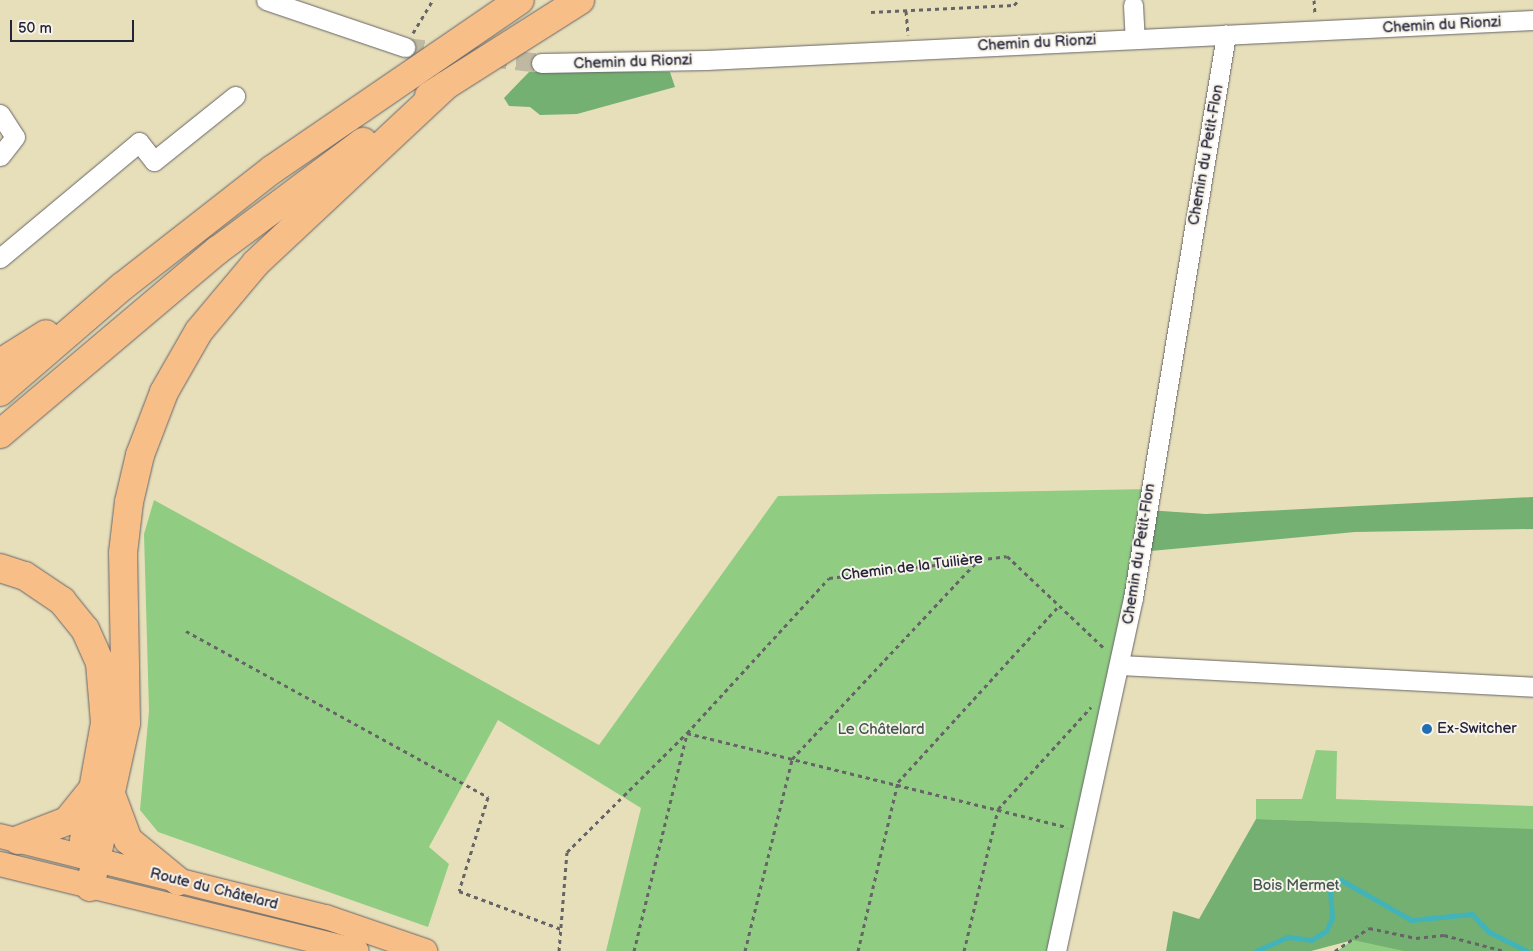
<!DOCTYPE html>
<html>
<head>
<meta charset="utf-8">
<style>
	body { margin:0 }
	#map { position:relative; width:1533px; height:951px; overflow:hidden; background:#e7dfba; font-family:"Balsamiq Sans",sans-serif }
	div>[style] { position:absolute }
	.green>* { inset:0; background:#90cd83 }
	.forest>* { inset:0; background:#74b071 }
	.stream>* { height:5px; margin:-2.5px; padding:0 2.5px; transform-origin:2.5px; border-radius:2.5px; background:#42b3b9 }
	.minor-tunnel>* { height:19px; margin-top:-9.5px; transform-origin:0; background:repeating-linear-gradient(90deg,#c0b9a1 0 19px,transparent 0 28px) }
	.path>* { height:3px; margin-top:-1.5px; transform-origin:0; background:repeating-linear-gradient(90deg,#676467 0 4px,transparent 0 8px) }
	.roads { filter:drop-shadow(0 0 1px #676467) drop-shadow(0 0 1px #676467) }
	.minor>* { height:19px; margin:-9.5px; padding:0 9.5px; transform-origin:9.5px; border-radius:9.5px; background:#fff }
	.major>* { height:24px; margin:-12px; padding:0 12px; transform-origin:12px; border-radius:12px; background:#f7be87 }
	.highway>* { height:28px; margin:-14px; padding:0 14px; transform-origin:14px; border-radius:14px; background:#f7be87 }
	.dots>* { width:14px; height:14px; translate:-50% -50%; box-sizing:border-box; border:2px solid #f7f3e8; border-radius:50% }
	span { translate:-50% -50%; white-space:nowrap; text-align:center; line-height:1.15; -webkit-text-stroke:4px #f7f3e8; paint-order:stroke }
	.street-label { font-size:15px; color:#22223b }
	.poi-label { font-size:15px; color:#22223b }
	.left { translate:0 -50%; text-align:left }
	.park-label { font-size:15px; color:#435551 }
	.scale { position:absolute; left:10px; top:20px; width:124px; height:22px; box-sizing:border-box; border:2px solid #22223b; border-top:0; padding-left:6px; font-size:15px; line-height:18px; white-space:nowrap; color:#22223b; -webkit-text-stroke:4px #f7f3e8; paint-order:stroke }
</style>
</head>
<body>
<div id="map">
	<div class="green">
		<div style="clip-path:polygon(1150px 489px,1056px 951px,606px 951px,641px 808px,498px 720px,429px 847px,449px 864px,428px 927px,158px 832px,140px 810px,149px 711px,144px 534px,154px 500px,599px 745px,778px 496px)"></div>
		<div style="clip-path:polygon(1316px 750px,1337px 751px,1336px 799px,1533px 806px,1533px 830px,1256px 819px,1256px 799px,1302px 799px)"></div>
		<div style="clip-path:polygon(1354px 939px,1406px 951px,1337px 951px)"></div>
	</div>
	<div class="forest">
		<div style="clip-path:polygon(529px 72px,670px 72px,675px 87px,577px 114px,540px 115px,530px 107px,509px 106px,504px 98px)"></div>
		<div style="clip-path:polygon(1533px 497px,1533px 529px,1355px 532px,1140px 552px,1147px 510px,1206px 514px)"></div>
		<div style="clip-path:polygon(1256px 819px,1533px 829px,1533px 951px,1404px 951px,1353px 940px,1311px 951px,1166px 951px,1173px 911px,1199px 919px)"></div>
	</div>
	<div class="stream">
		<div style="left:1256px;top:951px;width:35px;rotate:-24deg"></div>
		<div style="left:1288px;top:937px;width:23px;rotate:7deg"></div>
		<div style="left:1311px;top:940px;width:17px;rotate:-31deg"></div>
		<div style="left:1326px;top:931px;width:14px;rotate:-65deg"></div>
		<div style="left:1332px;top:918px;width:28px;rotate:-94deg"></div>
		<div style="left:1330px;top:890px;width:15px;rotate:-42deg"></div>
		<div style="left:1341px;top:880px;width:81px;rotate:29.7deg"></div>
		<div style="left:1411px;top:920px;width:61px;rotate:-5.6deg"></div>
		<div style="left:1472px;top:914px;width:25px;rotate:47deg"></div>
		<div style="left:1489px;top:932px;width:42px;rotate:26.6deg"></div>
	</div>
	<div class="minor-tunnel">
		<div style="left:405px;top:47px;width:137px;rotate:6.7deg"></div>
	</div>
	<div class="path">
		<div style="left:1314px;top:0;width:13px;rotate:86deg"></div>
		<div style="left:906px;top:11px;width:24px;rotate:85deg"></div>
		<div style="left:871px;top:12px;width:143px;rotate:-2.8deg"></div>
		<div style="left:1014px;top:5px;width:7px;rotate:-45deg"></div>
		<div style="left:413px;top:33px;width:39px;rotate:-59deg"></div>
		<div style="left:186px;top:631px;width:345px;rotate:28.8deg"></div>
		<div style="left:488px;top:797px;width:98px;rotate:107.1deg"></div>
		<div style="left:459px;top:891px;width:109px;rotate:20.4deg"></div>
		<div style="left:559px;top:951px;width:99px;rotate:-85.4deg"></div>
		<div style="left:567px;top:852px;width:169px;rotate:-44.8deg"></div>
		<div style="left:687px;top:733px;width:210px;rotate:-47.5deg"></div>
		<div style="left:829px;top:578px;width:179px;rotate:-7deg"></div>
		<div style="left:1007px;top:556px;width:135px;rotate:43.5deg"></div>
		<div style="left:634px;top:951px;width:224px;rotate:-76.3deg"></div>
		<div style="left:687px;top:733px;width:392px;rotate:13.9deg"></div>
		<div style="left:745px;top:951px;width:198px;rotate:-76.2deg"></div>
		<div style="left:792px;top:759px;width:274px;rotate:-46.9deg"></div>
		<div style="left:858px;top:951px;width:174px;rotate:-76.7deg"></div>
		<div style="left:898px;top:782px;width:237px;rotate:-47.6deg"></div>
		<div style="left:964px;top:951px;width:146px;rotate:-76.5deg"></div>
		<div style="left:998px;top:809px;width:138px;rotate:-47.6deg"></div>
		<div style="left:1335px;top:951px;width:41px;rotate:-34.1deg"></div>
		<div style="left:1369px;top:928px;width:48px;rotate:12deg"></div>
		<div style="left:1416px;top:938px;width:28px;rotate:-6deg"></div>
		<div style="left:1444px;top:935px;width:62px;rotate:14.9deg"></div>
	</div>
	<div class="roads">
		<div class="minor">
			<div style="left:266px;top:0;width:147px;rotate:18.7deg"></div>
			<div style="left:1133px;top:5px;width:34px;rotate:87deg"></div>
			<div style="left:541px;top:63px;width:165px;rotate:-1deg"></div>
			<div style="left:706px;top:60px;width:828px;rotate:-2.77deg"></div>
			<div style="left:0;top:114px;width:27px;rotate:57deg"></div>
			<div style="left:15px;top:137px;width:24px;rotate:128deg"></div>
			<div style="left:0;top:258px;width:181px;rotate:-39.8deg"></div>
			<div style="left:139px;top:142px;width:24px;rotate:52deg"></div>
			<div style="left:154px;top:161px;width:104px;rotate:-38.7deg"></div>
			<div style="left:1120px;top:665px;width:414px;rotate:3deg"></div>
			<div style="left:1056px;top:951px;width:361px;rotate:-77.7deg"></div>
			<div style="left:1133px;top:598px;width:571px;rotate:-80.62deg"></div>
		</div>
		<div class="major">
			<div style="left:0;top:836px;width:336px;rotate:14deg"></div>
			<div style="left:326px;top:917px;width:105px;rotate:19deg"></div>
			<div style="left:0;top:864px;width:367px;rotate:13.7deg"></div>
		</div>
		<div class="highway">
			<div style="left:429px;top:96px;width:179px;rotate:-32.4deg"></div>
			<div style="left:0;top:363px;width:54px;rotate:-32.2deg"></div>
			<div style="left:0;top:392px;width:162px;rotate:-40.8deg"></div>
			<div style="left:123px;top:286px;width:190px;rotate:-38deg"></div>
			<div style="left:273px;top:169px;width:299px;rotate:-34.4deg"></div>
			<div style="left:0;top:434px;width:285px;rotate:-40.2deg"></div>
			<div style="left:218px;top:250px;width:181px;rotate:-36.7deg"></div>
			<div style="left:0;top:568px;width:26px;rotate:18deg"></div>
			<div style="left:25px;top:576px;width:45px;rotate:34deg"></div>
			<div style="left:62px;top:601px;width:36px;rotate:51deg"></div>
			<div style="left:85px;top:629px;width:37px;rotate:66deg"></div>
			<div style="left:100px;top:663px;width:60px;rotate:85.2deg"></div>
			<div style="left:105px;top:723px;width:119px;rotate:100.2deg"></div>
			<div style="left:112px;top:797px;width:46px;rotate:69.6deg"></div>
			<div style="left:128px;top:840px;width:65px;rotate:39.4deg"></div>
			<div style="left:18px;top:840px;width:53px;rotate:-21.2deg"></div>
			<div style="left:67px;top:821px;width:40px;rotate:-51deg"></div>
			<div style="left:90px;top:887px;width:168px;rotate:-77.6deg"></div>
			<div style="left:126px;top:723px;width:170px;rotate:-91deg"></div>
			<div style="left:123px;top:553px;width:51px;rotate:-83.3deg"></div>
			<div style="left:129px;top:502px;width:48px;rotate:-76.8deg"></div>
			<div style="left:140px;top:455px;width:67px;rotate:-69.1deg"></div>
			<div style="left:164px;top:392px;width:70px;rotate:-60.2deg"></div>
			<div style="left:199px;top:331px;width:89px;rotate:-50deg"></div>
			<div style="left:256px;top:263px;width:259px;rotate:-43.1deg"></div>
		</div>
	</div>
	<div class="dots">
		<div style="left:1427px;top:729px;background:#1f6fb2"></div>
	</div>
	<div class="street-label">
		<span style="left:1442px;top:25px;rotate:-3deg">Chemin du Rionzi</span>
		<span style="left:1037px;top:43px;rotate:-3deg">Chemin du Rionzi</span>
		<span style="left:633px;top:62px;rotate:-2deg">Chemin du Rionzi</span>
		<span style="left:1206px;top:155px;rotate:-80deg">Chemin du Petit-Flon</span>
		<span style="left:1139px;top:554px;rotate:-81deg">Chemin du Petit-Flon</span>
		<span style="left:912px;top:567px;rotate:-7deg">Chemin de la Tuilière</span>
		<span style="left:214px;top:889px;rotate:14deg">Route du Châtelard</span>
	</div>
	<div class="poi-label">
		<span class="left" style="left:1437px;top:729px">Ex-Switcher</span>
	</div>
	<div class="park-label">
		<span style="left:881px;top:730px">Le Châtelard</span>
		<span style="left:1296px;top:886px">Bois Mermet</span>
	</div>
	<div class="scale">50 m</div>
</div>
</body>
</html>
